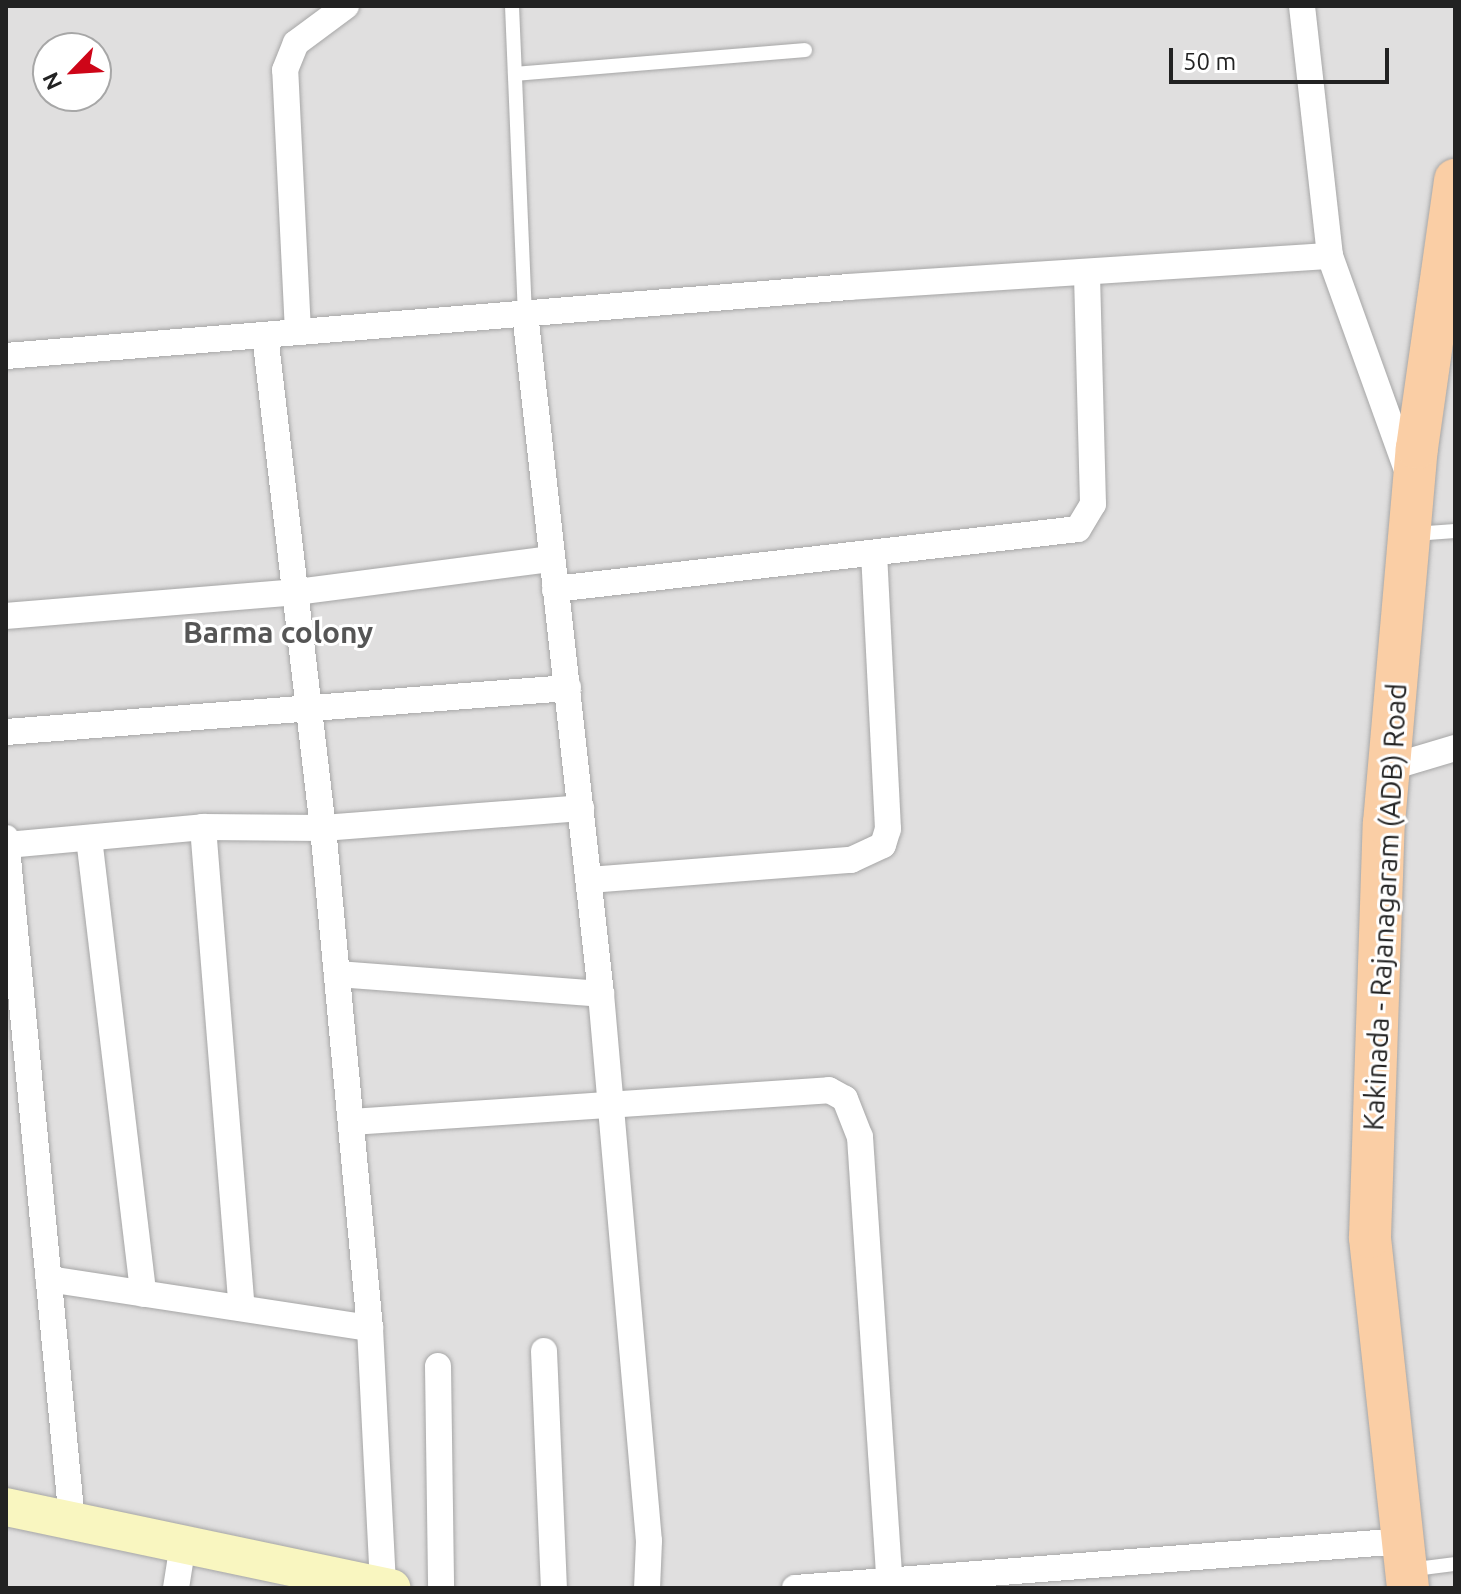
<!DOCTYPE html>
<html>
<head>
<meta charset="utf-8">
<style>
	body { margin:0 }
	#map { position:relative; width:1461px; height:1594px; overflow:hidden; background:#f2eee9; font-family:Ubuntu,sans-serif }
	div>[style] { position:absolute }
	.residential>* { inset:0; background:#e0dfdf }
	.roads { filter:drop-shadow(0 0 2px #a6a6a6) drop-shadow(0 0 2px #a6a6a6) }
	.service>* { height:14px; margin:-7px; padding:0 7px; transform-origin:7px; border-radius:7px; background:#fff }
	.minor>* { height:26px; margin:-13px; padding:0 13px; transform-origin:13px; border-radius:13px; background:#fff }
	.secondary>* { height:38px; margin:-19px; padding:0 19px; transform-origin:19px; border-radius:19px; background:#f9f6c0 }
	.primary>* { height:42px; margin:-21px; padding:0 21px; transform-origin:21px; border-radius:21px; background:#facea5 }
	span { translate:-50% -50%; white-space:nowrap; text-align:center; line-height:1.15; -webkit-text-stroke:6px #fff; paint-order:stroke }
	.street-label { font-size:28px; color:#222 }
	.neighbourhood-label { font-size:30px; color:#555; font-weight:700 }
	.frame { position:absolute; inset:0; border:8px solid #222; pointer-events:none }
	.north { position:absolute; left:32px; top:32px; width:80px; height:80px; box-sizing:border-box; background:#fff; border:2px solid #a7a7a7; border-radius:50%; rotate:245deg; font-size:22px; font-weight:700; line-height:32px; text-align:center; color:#222 }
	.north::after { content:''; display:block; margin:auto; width:28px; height:36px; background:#ce0518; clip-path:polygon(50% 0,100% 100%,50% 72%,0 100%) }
	.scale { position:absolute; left:1169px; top:48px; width:220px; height:36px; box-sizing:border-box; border:4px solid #222; border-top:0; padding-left:10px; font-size:24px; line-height:28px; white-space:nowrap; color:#222; -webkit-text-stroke:6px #fff; paint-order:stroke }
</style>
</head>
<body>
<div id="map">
	<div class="residential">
		<div style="clip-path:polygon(evenodd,6px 6px,1455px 6px,1455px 1588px,6px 1588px,6px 6px,48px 48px,96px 48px,96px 96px,48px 96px,48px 48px)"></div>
	</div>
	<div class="roads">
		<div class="service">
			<div style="left:512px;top:6px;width:307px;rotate:87.6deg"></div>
			<div style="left:515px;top:74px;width:291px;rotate:-4.7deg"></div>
			<div style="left:1414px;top:534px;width:41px;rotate:-4.2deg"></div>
			<div style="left:1408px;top:1570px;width:47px;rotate:-7.3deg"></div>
		</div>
		<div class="minor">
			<div style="left:1302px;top:6px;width:252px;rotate:83.6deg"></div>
			<div style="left:1330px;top:256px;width:231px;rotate:70.2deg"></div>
			<div style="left:525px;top:313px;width:685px;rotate:83.63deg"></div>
			<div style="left:601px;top:994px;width:549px;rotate:84.99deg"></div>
			<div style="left:649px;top:1541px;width:47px;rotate:92.4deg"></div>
			<div style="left:298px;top:332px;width:262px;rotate:-92.8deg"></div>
			<div style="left:285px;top:70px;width:29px;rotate:-68deg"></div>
			<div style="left:296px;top:43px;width:62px;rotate:-36.5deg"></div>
			<div style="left:265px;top:335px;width:496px;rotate:83.3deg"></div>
			<div style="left:323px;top:828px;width:502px;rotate:84.63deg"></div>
			<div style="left:370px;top:1328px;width:258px;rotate:87.1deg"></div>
			<div style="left:6px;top:356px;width:846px;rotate:-4.68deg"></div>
			<div style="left:849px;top:287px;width:482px;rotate:-3.7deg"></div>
			<div style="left:555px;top:589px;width:526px;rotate:-6.54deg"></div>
			<div style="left:1078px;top:529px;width:29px;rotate:-59deg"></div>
			<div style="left:1093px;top:504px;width:232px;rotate:-91.5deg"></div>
			<div style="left:6px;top:616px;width:292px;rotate:-4.7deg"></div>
			<div style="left:297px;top:592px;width:257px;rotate:-7.4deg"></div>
			<div style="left:6px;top:732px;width:564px;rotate:-4.48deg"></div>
			<div style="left:1388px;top:768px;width:70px;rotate:-16.6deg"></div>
			<div style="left:203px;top:827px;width:482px;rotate:85.4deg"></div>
			<div style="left:6px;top:838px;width:686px;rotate:84.48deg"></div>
			<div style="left:89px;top:838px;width:459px;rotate:83.2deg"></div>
			<div style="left:7px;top:845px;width:197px;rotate:-5.2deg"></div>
			<div style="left:203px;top:827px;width:120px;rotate:0.5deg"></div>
			<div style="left:323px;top:828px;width:259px;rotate:-4.4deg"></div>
			<div style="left:589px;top:880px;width:263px;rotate:-4.4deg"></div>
			<div style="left:851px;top:860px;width:35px;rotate:-25deg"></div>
			<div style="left:883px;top:845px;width:17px;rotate:-73deg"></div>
			<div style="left:888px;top:829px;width:274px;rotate:-92.9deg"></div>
			<div style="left:337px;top:974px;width:265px;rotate:4.3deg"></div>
			<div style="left:351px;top:1122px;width:479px;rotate:-3.8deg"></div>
			<div style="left:829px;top:1090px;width:18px;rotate:29deg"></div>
			<div style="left:845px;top:1099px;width:41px;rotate:68.5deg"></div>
			<div style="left:860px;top:1137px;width:441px;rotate:86.2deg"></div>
			<div style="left:49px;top:1279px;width:325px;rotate:8.7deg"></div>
			<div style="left:544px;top:1351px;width:237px;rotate:87.6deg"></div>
			<div style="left:438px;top:1366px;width:222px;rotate:89.2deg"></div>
			<div style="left:176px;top:1588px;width:45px;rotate:-81deg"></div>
			<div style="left:795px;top:1588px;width:610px;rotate:-4.42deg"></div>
		</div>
		<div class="secondary">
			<div style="left:6px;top:1507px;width:394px;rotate:11.9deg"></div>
		</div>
		<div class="primary">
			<div style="left:1408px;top:1588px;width:353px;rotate:-96.2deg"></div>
			<div style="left:1370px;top:1237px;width:414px;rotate:-88.1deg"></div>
			<div style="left:1384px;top:823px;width:376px;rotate:-85deg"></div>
			<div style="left:1417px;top:448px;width:271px;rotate:-81.9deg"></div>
		</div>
	</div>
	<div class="street-label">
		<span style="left:1385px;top:907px;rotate:-87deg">Kakinada - Rajanagaram (ADB) Road</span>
	</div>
	<div class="neighbourhood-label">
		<span style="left:278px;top:632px">Barma colony</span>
	</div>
	<div class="frame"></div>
	<div class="north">N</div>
	<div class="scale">50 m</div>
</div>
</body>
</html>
